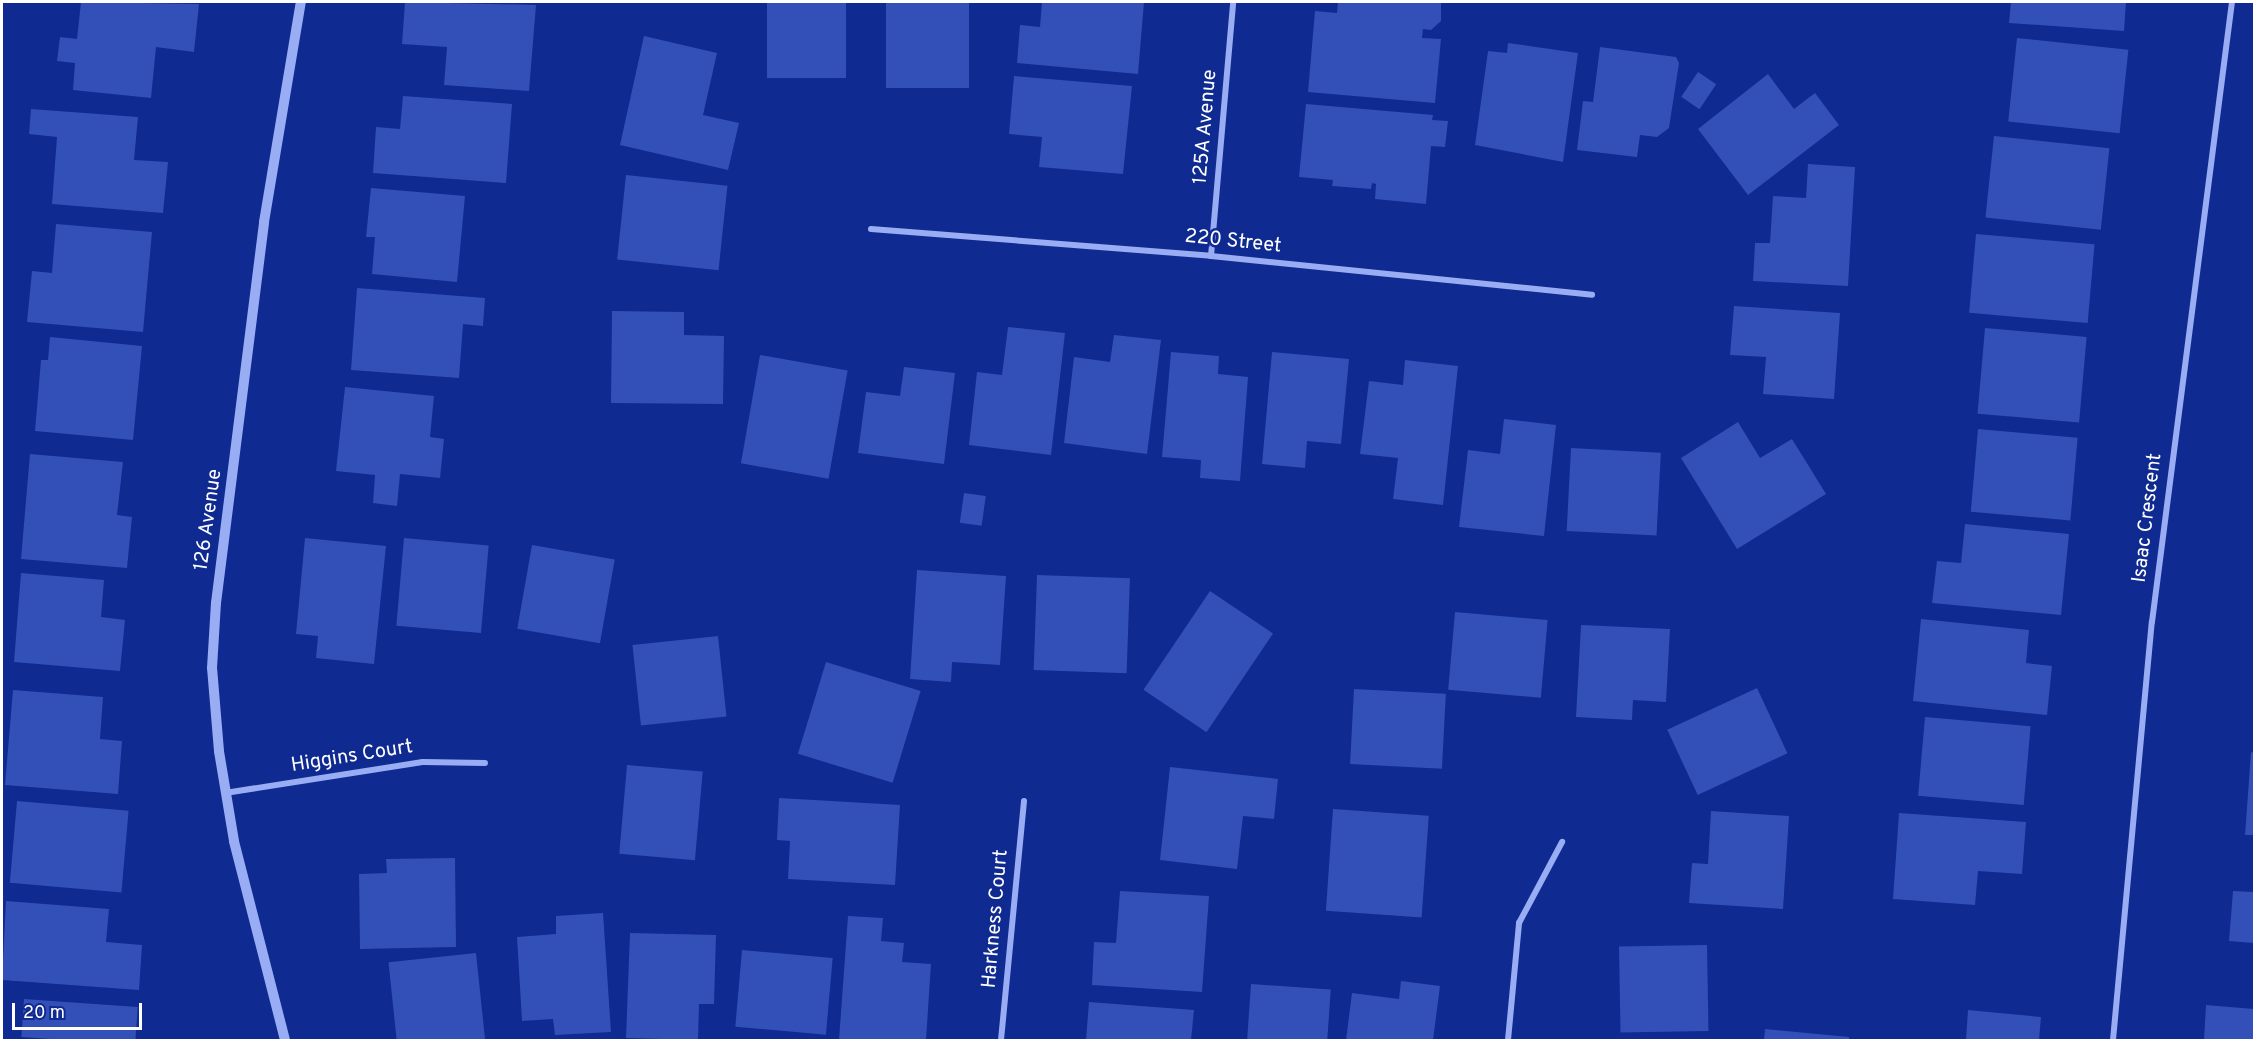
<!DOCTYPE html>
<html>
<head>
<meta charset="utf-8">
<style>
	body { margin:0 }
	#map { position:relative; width:2256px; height:1042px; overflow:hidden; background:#0f2a90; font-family:Overpass,sans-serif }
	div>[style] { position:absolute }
	.building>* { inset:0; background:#3350b8; transform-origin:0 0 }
	.minor>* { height:6px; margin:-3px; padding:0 3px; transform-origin:3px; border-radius:3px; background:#98adf4 }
	.tertiary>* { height:10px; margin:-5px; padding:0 5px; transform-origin:5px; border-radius:5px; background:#98adf4 }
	span { translate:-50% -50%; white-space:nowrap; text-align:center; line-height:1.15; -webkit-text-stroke:5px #0f2a90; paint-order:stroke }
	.street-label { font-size:20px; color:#fff }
	.frame { position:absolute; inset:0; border:3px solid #fff; pointer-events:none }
	.scale { position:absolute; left:12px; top:1003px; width:130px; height:27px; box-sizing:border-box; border:3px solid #fff; border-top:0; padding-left:8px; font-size:18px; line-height:21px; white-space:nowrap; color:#fff; -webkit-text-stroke:4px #0f2a90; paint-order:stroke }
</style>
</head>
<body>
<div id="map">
	<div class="building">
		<div style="clip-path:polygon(81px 2px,199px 4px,194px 52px,156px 47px,151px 98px,73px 90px,75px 63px,57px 61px,60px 37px,77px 39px)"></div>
		<div style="clip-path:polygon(405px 2px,536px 5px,529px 91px,444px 85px,447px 47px,402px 44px)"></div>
		<div style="left:767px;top:2px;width:79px;height:76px"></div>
		<div style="left:886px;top:2px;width:83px;height:86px"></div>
		<div style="clip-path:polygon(1042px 2px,1144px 2px,1138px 74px,1017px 63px,1020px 25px,1040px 27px)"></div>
		<div style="clip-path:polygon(1338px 2px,1441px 2px,1441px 21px,1431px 30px,1423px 29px,1422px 38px,1441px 39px,1435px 103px,1308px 92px,1315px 11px,1337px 13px)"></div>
		<div style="clip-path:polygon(2011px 2px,2126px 2px,2124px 31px,2009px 23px)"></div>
		<div style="clip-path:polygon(644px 36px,717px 53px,703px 115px,739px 123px,728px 170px,620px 145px)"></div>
		<div style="left:2017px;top:38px;width:112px;height:84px;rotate:6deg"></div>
		<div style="clip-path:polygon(1508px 43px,1578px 53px,1563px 162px,1475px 145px,1488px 51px,1507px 53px)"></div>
		<div style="clip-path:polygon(1600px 47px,1676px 57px,1679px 63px,1669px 128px,1657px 137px,1640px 135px,1637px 157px,1577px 150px,1583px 101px,1593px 102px)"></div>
		<div style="left:1698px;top:72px;width:22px;height:30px;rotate:34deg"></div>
		<div style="clip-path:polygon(1768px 74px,1794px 109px,1815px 93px,1839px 125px,1748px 195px,1698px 129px)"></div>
		<div style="clip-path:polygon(1014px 76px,1132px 86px,1123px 174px,1039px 167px,1042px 137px,1009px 134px)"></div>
		<div style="clip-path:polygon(403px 96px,512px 104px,506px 183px,373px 173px,376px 127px,400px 129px)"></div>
		<div style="clip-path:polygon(1306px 104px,1433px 115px,1432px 120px,1448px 121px,1445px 147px,1431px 146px,1426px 204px,1375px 199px,1376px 184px,1372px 183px,1371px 189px,1332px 186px,1333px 180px,1299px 177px)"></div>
		<div style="clip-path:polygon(31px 109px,138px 117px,134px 160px,168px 162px,163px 213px,52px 204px,57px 137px,29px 134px)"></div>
		<div style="left:1994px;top:136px;width:116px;height:82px;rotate:6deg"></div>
		<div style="clip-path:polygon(1808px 164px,1855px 167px,1848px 286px,1753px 281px,1755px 243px,1770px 243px,1773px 196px,1806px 198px)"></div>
		<div style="left:626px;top:175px;width:102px;height:85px;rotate:6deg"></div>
		<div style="clip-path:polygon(371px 188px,465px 196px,457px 282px,372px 274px,375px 237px,366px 237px)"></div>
		<div style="clip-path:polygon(56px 224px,152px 232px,143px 332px,27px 322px,32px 271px,52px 273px)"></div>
		<div style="left:1976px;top:234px;width:119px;height:79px;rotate:5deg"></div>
		<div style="clip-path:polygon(357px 288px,485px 298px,483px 326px,463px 324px,459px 378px,351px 370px)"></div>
		<div style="clip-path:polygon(1734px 306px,1840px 313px,1834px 399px,1763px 394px,1766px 357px,1730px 355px)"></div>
		<div style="clip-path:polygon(612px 311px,684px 312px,684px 335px,724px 336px,723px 404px,611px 403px)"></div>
		<div style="clip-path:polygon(1008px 327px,1065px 333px,1051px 455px,969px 445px,977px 372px,1002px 375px)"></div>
		<div style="left:1985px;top:328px;width:102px;height:86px;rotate:5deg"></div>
		<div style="clip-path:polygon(1114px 335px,1161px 340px,1147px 454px,1064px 443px,1074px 357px,1110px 362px)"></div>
		<div style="clip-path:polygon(50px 337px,142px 346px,133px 440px,35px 431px,41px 360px,48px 360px)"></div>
		<div style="clip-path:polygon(1171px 352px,1219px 356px,1218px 374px,1248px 377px,1240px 481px,1200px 478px,1201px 460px,1162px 457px)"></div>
		<div style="clip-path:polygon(1272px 352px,1349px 359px,1341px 444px,1307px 441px,1305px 468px,1262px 464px)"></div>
		<div style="left:760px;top:355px;width:89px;height:110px;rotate:10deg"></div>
		<div style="clip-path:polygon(1405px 360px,1458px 366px,1443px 505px,1393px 499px,1398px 458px,1360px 454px,1369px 381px,1403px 385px)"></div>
		<div style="clip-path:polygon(904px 367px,955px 373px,944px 464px,858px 453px,866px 392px,900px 396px)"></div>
		<div style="clip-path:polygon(345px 387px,434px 396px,430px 437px,444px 439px,440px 478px,400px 474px,397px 506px,373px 503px,375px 475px,336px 471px)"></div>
		<div style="clip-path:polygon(1504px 419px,1556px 425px,1544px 536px,1459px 527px,1468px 450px,1500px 454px)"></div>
		<div style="clip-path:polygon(1738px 422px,1760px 458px,1792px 439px,1826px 494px,1737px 549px,1681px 458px)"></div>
		<div style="left:1978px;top:429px;width:100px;height:83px;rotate:5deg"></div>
		<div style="left:1571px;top:448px;width:90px;height:83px;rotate:3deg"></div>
		<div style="clip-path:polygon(30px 454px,123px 462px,117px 515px,132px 517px,127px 568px,21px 559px)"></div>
		<div style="left:964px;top:493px;width:22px;height:30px;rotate:8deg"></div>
		<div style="clip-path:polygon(1965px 524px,2069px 534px,2061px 615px,1932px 603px,1937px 561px,1961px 563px)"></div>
		<div style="clip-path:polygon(305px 538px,386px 546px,374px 664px,316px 658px,318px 636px,296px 634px)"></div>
		<div style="left:404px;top:538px;width:85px;height:88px;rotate:5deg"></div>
		<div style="left:532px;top:545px;width:84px;height:85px;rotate:10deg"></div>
		<div style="clip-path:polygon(917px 570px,1006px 576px,1000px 665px,952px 662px,951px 682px,910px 679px)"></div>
		<div style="clip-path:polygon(21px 573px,104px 580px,101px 617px,125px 620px,120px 671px,14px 662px)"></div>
		<div style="left:1037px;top:575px;width:93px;height:95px;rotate:2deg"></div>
		<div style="left:1210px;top:591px;width:76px;height:119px;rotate:34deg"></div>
		<div style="left:1455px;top:612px;width:93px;height:78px;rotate:5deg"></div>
		<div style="clip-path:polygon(1921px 619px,2029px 630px,2026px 663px,2052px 666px,2047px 715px,1913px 701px)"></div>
		<div style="clip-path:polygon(1581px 625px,1670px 629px,1666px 702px,1633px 700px,1632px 720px,1576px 717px)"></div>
		<div style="left:718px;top:636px;width:81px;height:86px;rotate:84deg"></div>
		<div style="left:826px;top:662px;width:99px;height:96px;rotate:17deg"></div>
		<div style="left:1757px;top:688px;width:72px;height:99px;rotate:65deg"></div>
		<div style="left:1354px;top:689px;width:92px;height:75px;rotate:3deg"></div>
		<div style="clip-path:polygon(13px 690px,103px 697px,100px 739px,122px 741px,118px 794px,5px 785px)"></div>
		<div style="left:1925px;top:717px;width:106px;height:79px;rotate:5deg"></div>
		<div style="clip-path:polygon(2251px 752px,2254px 753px,2254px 835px,2245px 835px)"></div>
		<div style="left:627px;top:765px;width:76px;height:89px;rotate:5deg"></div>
		<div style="clip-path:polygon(1170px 767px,1278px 779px,1274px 819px,1243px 816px,1237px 869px,1160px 860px)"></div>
		<div style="clip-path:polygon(779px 798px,900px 805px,895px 885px,788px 879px,790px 841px,777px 840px)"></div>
		<div style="left:17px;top:801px;width:112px;height:82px;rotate:5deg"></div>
		<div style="left:1333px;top:809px;width:96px;height:102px;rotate:4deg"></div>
		<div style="clip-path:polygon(1711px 811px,1789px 816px,1783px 909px,1689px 903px,1692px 863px,1708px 864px)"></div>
		<div style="clip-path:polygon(1899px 813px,2026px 822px,2022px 874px,1978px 871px,1975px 905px,1893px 899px)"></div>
		<div style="clip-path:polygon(455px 858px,456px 947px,360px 949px,359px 874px,387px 873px,386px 859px)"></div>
		<div style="clip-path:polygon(1120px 891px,1209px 896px,1202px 992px,1092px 985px,1094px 942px,1116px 943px)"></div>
		<div style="clip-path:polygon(2233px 891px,2254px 892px,2254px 943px,2229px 941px)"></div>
		<div style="clip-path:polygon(6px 901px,109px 909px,106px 942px,142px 945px,139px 990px,2px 980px)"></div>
		<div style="clip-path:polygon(603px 913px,611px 1032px,555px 1035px,553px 1019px,522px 1021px,517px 937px,556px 934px,556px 916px)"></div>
		<div style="clip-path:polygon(848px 916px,883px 918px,881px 941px,904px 943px,902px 962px,931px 964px,926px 1040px,839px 1040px)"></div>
		<div style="clip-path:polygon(630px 933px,716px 935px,714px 1004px,699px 1004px,698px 1040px,626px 1038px)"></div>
		<div style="left:1707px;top:945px;width:86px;height:88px;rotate:89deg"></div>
		<div style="left:742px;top:950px;width:91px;height:77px;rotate:5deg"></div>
		<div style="left:476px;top:953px;width:87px;height:88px;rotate:84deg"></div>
		<div style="clip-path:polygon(1401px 981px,1440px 986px,1433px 1040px,1346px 1040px,1352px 993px,1399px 999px)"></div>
		<div style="left:1251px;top:984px;width:80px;height:56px;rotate:4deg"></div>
		<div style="left:24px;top:999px;width:114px;height:38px;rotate:4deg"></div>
		<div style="clip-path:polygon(1089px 1002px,1194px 1010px,1191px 1040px,1086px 1040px)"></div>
		<div style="clip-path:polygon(2206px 1005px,2254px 1009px,2254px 1040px,2204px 1040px)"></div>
		<div style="clip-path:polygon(1968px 1010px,2041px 1017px,2039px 1040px,1966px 1040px)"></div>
		<div style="clip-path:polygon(1765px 1029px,1849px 1037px,1849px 1040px,1764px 1040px)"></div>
	</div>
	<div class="minor">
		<div style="left:871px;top:229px;width:341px;rotate:4.5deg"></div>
		<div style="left:1211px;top:256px;width:383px;rotate:5.8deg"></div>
		<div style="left:1211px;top:256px;width:255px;rotate:-85deg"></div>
		<div style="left:225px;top:793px;width:200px;rotate:-8.9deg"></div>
		<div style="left:423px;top:762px;width:62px;rotate:0.9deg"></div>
		<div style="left:1001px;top:1040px;width:240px;rotate:-84.5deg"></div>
		<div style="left:1508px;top:1040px;width:118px;rotate:-84.6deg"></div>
		<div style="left:1519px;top:923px;width:92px;rotate:-62deg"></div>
		<div style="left:2113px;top:1040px;width:420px;rotate:-84.7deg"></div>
		<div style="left:2152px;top:622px;width:625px;rotate:-82.65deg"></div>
	</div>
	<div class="tertiary">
		<div style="left:285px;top:1040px;width:205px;rotate:-104.4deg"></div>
		<div style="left:234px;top:841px;width:91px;rotate:-99.5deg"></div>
		<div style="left:219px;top:751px;width:83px;rotate:-94.8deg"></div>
		<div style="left:212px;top:668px;width:65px;rotate:-86.5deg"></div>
		<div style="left:216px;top:603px;width:384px;rotate:-82.8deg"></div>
		<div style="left:264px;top:222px;width:223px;rotate:-80.5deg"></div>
	</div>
	<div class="street-label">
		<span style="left:1206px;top:127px;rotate:-85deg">125A Avenue</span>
		<span style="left:1233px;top:242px;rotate:6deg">220 Street</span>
		<span style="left:2148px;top:518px;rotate:-83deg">Isaac Crescent</span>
		<span style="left:209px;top:520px;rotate:-82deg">126 Avenue</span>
		<span style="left:352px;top:757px;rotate:-9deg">Higgins Court</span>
		<span style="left:996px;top:919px;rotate:-85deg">Harkness Court</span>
	</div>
	<div class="frame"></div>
	<div class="scale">20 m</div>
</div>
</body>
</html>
